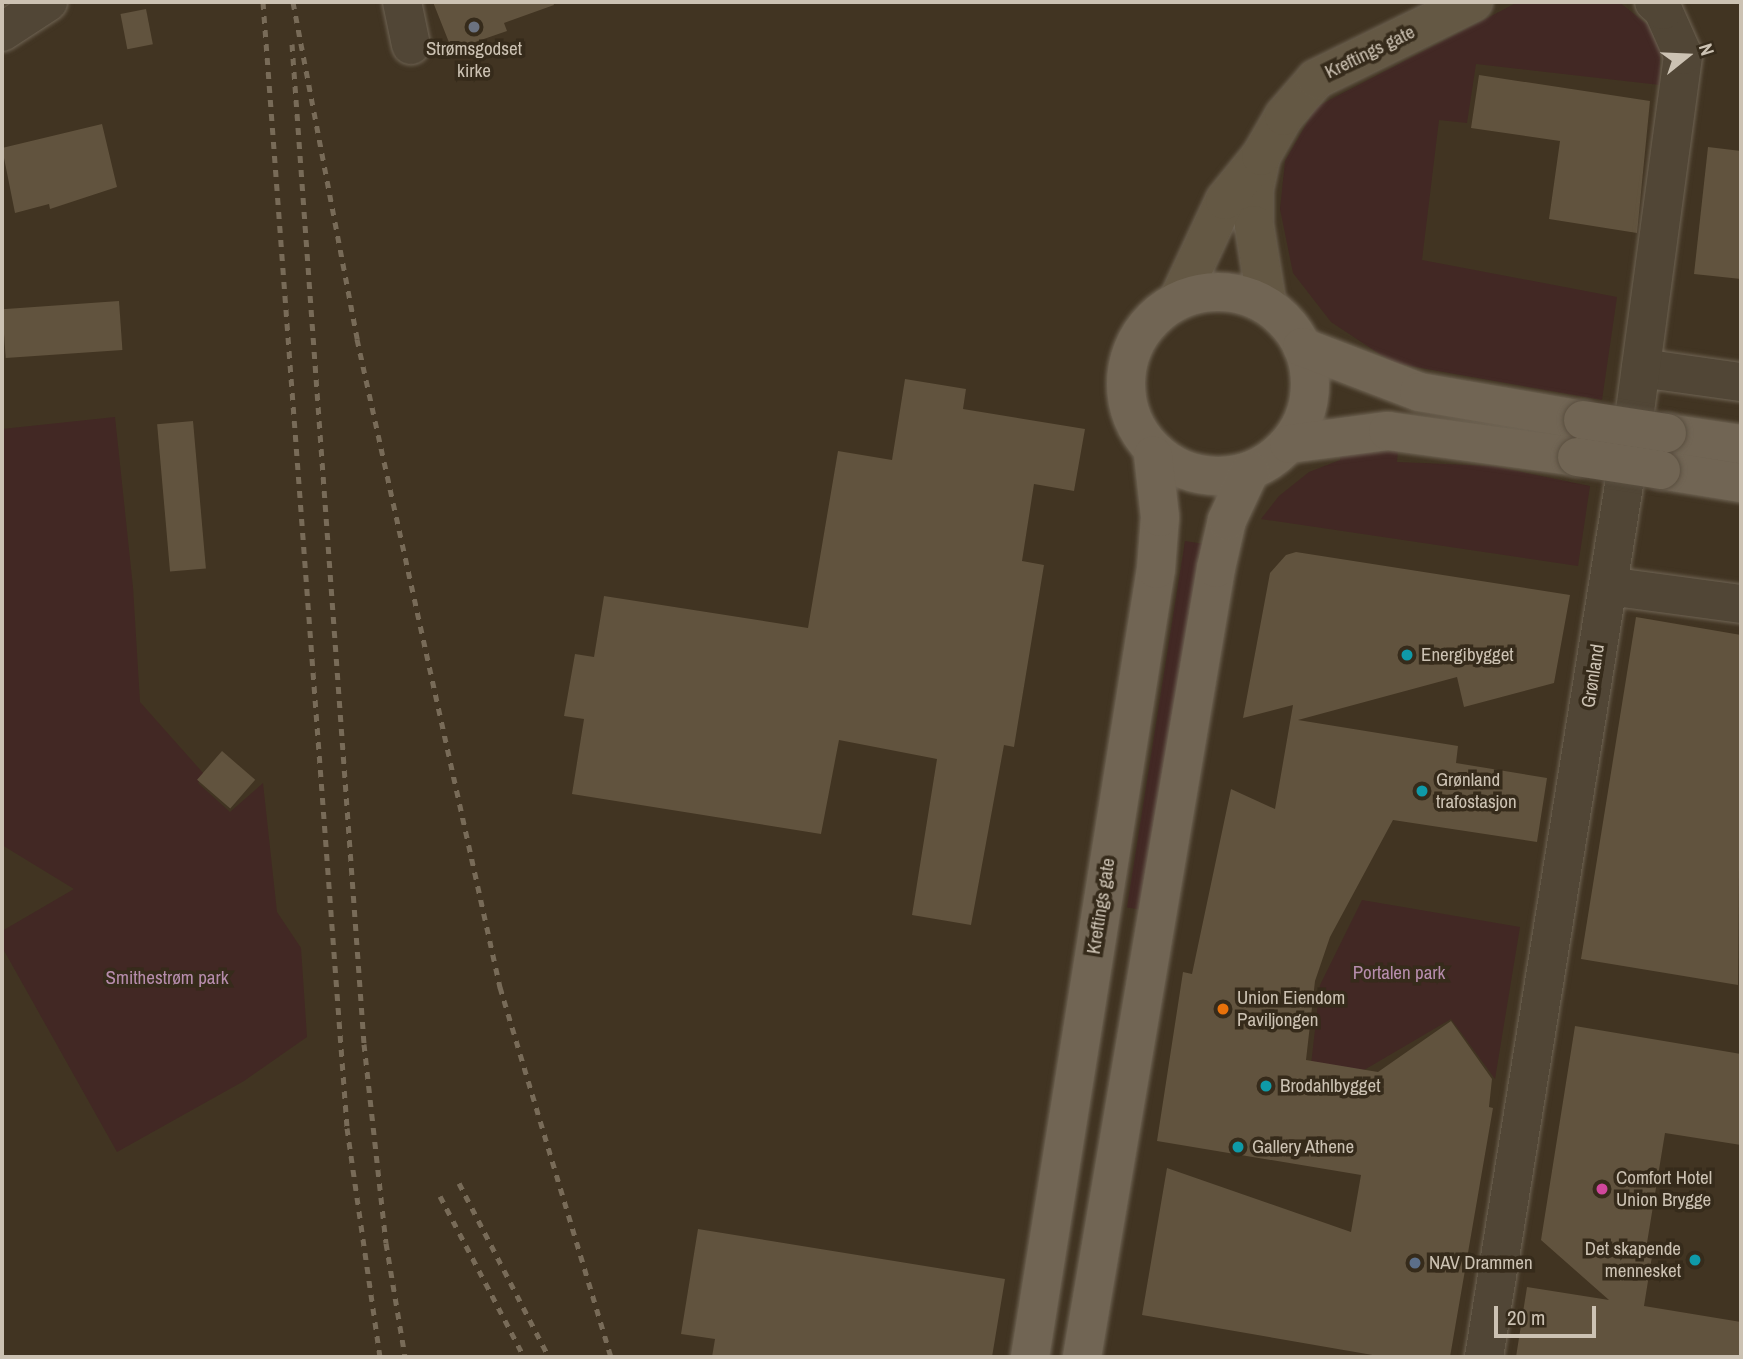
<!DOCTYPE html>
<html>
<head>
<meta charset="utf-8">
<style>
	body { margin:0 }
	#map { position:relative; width:1743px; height:1359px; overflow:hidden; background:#413422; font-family:"Archivo Narrow",sans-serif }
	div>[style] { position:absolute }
	.green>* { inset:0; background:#422824; transform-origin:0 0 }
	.building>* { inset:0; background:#61533e; transform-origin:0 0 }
	.roads { filter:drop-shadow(0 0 2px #6f6454) drop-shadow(0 0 2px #6f6454) }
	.street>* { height:38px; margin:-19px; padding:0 19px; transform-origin:19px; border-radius:19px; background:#514636 }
	.secondary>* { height:38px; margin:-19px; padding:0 19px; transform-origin:19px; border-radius:19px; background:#645844 }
	.primary>* { height:38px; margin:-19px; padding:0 19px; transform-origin:19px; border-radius:19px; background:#716554 }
	.primary>.ring { margin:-19px; padding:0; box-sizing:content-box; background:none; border:38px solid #716554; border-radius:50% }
	.rail>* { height:5px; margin-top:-2.5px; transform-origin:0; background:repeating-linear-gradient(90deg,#786b58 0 7px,transparent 0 14px) }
	.bridges { filter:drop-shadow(0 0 2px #5a4f40) drop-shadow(0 0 2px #5a4f40) }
	.primary-bridge>* { height:38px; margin:-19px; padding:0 19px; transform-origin:19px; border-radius:19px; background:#716554 }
	.dots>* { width:19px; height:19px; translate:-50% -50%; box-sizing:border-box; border:4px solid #362b1b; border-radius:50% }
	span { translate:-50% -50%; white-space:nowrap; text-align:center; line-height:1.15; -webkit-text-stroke:7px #362b1b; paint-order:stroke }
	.poi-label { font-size:19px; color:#ccc2b3 }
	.left { translate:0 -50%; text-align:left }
	.right { translate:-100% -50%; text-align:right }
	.street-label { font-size:19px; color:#ccc2b3 }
	.park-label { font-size:19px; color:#b78dad }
	.frame { position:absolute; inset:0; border:4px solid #ccc2b3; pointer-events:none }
	.north { position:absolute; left:1652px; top:21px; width:70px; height:70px; -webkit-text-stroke:5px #362b1b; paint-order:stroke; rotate:72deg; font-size:19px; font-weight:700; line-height:28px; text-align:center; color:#ccc2b3 }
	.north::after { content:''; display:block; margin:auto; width:24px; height:32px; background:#ccc2b3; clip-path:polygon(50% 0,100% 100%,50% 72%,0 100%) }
	.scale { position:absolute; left:1494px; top:1306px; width:102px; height:32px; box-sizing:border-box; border:4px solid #ccc2b3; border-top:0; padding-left:9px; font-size:21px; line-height:24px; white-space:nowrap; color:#ccc2b3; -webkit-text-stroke:5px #362b1b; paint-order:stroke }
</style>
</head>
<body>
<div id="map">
	<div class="green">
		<div style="clip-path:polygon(1518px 2px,1619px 2px,1648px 25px,1660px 50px,1660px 85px,1476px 64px,1467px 123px,1439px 120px,1422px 260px,1617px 297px,1602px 400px,1393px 363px,1331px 322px,1293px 273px,1280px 209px,1285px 161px,1316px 107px)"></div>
		<div style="clip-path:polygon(115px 417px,133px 587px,140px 702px,204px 774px,198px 783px,230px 812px,263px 783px,277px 912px,301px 948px,307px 1037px,244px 1081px,117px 1152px,2px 947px,2px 931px,74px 889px,2px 845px,2px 429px)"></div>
		<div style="clip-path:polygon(1398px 450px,1397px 462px,1493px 466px,1590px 486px,1578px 566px,1261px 519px,1279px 496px,1309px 472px,1340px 460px,1341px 452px)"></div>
		<div style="left:1185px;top:541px;width:18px;height:371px;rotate:9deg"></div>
		<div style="clip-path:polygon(1362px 900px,1520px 927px,1495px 1079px,1451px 1019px,1359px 1073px,1311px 1065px,1320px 985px)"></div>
	</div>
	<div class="building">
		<div style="clip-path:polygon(433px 2px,553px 2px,554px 5px,504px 23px,507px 31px,452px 50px)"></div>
		<div style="left:146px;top:9px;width:36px;height:26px;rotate:79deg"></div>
		<div style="clip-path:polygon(1479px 75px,1650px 101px,1637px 233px,1549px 219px,1560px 141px,1471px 128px)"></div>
		<div style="clip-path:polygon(102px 124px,117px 187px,50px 209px,49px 204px,15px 213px,2px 148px)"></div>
		<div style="clip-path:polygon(1708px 147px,1741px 151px,1741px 279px,1694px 274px)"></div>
		<div style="left:119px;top:301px;width:49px;height:117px;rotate:86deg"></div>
		<div style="clip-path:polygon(905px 379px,966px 389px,963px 409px,1085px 429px,1074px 491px,1034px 484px,1022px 561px,1044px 565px,1014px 747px,1004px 745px,971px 925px,912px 915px,937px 759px,839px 740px,821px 834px,572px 794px,584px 719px,564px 716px,575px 654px,594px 657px,604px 596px,808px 628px,838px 451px,892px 460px)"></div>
		<div style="left:193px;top:421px;width:148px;height:36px;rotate:85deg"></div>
		<div style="clip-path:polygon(1296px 552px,1570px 595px,1554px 683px,1464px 707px,1457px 677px,1298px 720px,1458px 746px,1456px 763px,1547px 778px,1537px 842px,1393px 820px,1330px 937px,1315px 981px,1306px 1060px,1378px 1072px,1451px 1021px,1492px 1079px,1489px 1107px,1493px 1108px,1450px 1357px,1384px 1357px,1142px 1315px,1167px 1168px,1351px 1232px,1361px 1175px,1157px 1141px,1183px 972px,1192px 974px,1231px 789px,1275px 809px,1293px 705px,1243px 718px,1270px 573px,1286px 555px)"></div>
		<div style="clip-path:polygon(1636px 617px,1741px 635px,1738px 985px,1581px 959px)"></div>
		<div style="left:222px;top:751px;width:44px;height:38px;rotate:41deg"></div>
		<div style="clip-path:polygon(1575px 1026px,1741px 1054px,1741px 1145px,1665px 1133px,1646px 1249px,1653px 1250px,1644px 1306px,1741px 1322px,1741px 1357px,1516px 1357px,1527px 1287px,1609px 1300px,1541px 1240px)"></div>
		<div style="clip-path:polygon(698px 1229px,1005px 1279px,992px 1357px,712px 1357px,715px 1339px,681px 1334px)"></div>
	</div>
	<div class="roads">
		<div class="street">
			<div style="left:402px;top:2px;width:44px;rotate:78.2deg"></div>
			<div style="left:2px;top:32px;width:55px;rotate:-33.1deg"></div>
			<div style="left:1641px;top:368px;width:101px;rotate:8deg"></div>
			<div style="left:1608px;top:586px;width:134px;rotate:7.7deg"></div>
			<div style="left:1484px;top:1357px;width:921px;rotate:-80.88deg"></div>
			<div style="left:1630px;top:448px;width:397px;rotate:-82.3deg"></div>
			<div style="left:1683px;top:55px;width:49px;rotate:-114deg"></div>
			<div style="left:1663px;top:10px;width:12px;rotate:-138deg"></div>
		</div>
		<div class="secondary">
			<div style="left:1261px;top:156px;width:34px;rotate:102deg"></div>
			<div style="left:1254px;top:189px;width:36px;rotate:90deg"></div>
			<div style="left:1254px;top:225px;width:81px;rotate:80.8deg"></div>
			<div style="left:1178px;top:301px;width:111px;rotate:-65deg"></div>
			<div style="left:1225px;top:200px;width:57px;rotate:-50.7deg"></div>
			<div style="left:1261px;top:156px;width:46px;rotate:-60.1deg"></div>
			<div style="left:1284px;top:116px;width:49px;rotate:-49.1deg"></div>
			<div style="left:1316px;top:79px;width:175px;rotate:-26.1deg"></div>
		</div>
		<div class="primary">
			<div class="ring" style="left:1126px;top:292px;width:146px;height:146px"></div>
			<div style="left:1302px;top:347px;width:125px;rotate:21deg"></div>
			<div style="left:1419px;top:392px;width:166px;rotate:9.7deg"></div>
			<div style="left:1667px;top:433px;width:75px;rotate:8.5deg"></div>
			<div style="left:1289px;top:444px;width:100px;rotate:-7.5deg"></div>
			<div style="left:1388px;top:431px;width:191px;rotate:7.8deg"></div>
			<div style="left:1661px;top:470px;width:81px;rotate:9.2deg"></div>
			<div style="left:1030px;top:1357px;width:798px;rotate:-80.92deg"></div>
			<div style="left:1156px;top:569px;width:52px;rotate:-85.6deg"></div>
			<div style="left:1160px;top:517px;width:62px;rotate:-96.4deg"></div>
			<div style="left:1082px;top:1357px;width:800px;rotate:-80.36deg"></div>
			<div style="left:1216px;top:568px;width:49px;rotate:-77.1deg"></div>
			<div style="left:1227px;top:520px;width:54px;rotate:-64.9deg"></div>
		</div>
	</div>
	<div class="rail">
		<div style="left:263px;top:2px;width:1129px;rotate:85.73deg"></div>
		<div style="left:347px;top:1128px;width:231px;rotate:81.8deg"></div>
		<div style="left:293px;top:2px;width:343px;rotate:79.2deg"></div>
		<div style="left:357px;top:339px;width:664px;rotate:77.56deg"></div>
		<div style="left:500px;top:987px;width:386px;rotate:73.3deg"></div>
		<div style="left:292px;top:44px;width:1003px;rotate:85.88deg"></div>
		<div style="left:364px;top:1044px;width:200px;rotate:83.7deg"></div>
		<div style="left:386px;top:1243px;width:116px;rotate:80.5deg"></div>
		<div style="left:459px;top:1183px;width:196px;rotate:62.7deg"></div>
		<div style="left:440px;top:1196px;width:182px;rotate:62.4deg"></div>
	</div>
	<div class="bridges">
		<div class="primary-bridge">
			<div style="left:1583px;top:420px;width:85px;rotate:8.8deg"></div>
			<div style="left:1577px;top:457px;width:85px;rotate:8.8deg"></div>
		</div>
	</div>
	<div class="dots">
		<div style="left:474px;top:27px;background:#6b7280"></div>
		<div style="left:1407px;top:655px;background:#0f9aa8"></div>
		<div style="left:1422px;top:791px;background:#0f9aa8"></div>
		<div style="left:1223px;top:1009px;background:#e8710a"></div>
		<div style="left:1266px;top:1086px;background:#0f9aa8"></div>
		<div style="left:1238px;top:1147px;background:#0f9aa8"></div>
		<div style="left:1602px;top:1189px;background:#d1479c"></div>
		<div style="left:1695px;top:1260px;background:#0f9aa8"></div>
		<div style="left:1415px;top:1263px;background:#5c6f8a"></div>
	</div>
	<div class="poi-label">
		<span style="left:474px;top:60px">Strømsgodset<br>kirke</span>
		<span class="left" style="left:1421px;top:655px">Energibygget</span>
		<span class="left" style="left:1436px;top:791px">Grønland<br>trafostasjon</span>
		<span class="left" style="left:1237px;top:1009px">Union Eiendom<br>Paviljongen</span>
		<span class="left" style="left:1280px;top:1086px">Brodahlbygget</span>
		<span class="left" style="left:1252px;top:1147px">Gallery Athene</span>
		<span class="left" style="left:1616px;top:1189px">Comfort Hotel<br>Union Brygge</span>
		<span class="right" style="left:1681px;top:1260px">Det skapende<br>mennesket</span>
		<span class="left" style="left:1429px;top:1263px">NAV Drammen</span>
	</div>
	<div class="street-label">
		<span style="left:1370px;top:52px;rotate:-26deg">Kreftings gate</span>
		<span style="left:1593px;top:676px;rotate:-81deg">Grønland</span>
		<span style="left:1101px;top:906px;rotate:-81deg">Kreftings gate</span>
	</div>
	<div class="park-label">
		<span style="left:1399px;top:973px">Portalen park</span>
		<span style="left:167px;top:978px">Smithestrøm park</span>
	</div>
	<div class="frame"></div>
	<div class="north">N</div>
	<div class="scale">20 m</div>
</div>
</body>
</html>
